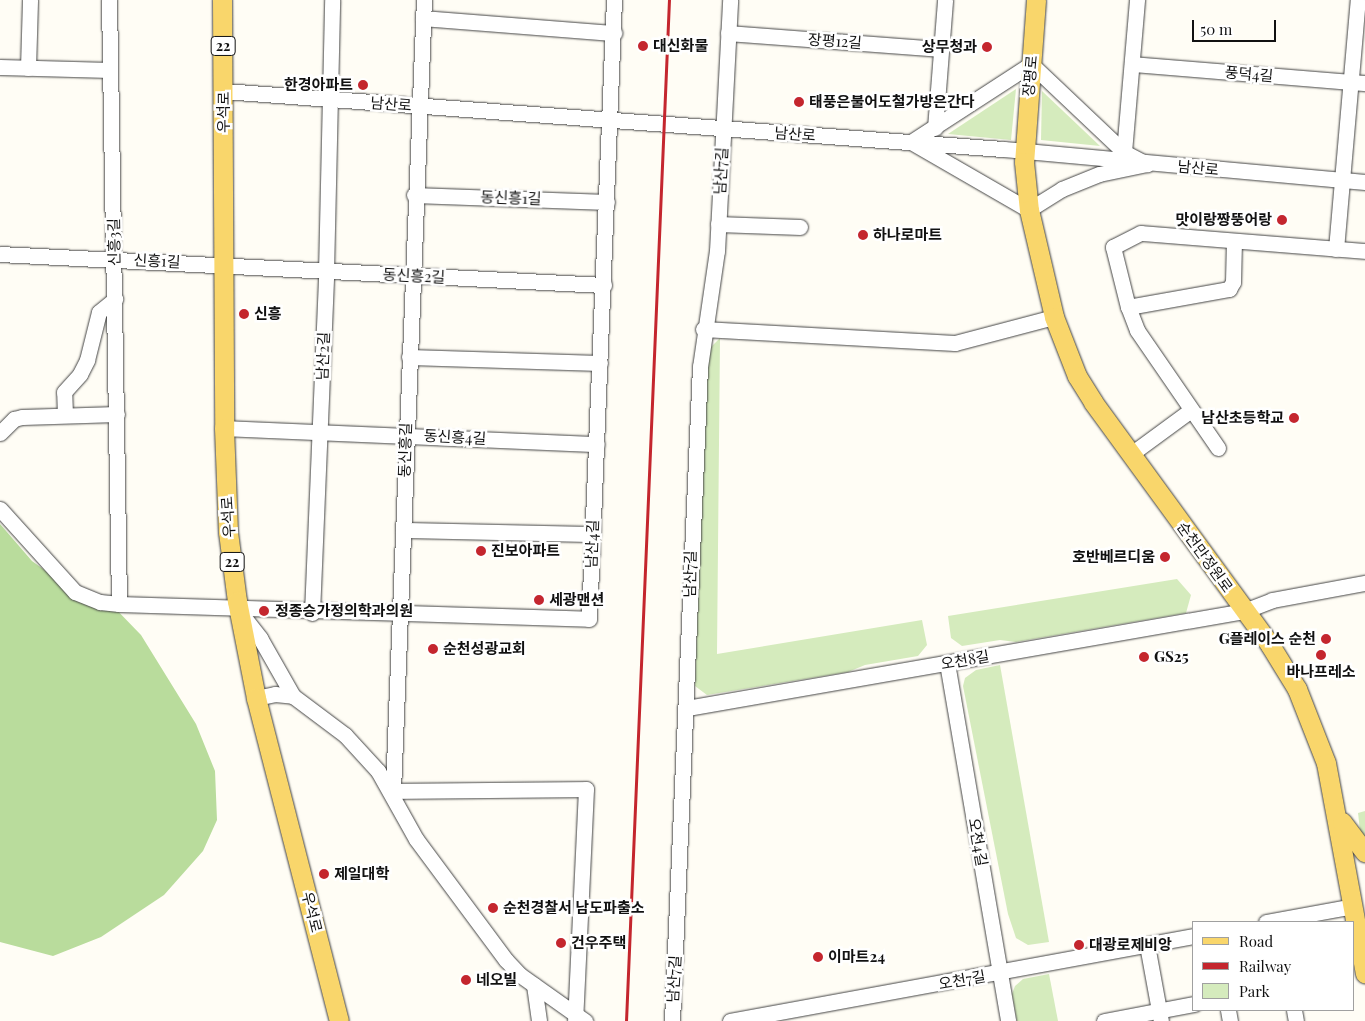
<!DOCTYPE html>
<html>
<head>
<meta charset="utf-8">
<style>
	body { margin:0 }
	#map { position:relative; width:1365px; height:1021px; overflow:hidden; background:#fffdf5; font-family:"Playfair Display","Noto Sans KR",serif }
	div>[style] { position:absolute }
	.green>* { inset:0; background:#d5ebbd }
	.forest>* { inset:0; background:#b9dc9c }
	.roads { filter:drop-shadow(0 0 1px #444) drop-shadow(0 0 1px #444) }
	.minor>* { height:15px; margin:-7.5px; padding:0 7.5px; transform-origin:7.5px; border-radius:7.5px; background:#fff }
	.major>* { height:19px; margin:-9.5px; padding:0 9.5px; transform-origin:9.5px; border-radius:9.5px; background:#f9d66b }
	.rail>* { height:3px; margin:-1.5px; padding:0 1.5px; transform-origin:1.5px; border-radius:1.5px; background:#c4262e }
	.dots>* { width:14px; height:14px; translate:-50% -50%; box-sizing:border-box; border:2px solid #fff; border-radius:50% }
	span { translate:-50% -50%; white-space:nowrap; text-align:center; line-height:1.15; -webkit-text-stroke:5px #fff; paint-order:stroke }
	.shield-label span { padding:1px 4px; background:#fff; border:1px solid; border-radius:4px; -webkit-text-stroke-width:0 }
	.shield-label { font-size:14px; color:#111; font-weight:700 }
	.street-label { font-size:15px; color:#111 }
	.poi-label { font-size:15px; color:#111; font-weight:700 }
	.left { translate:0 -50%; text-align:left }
	.right { translate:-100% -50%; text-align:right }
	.legend { position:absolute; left:1192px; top:921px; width:162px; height:90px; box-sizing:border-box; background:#fff; border:1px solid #a0a0a0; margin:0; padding:6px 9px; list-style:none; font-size:15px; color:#111 }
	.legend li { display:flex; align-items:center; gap:10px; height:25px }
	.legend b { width:25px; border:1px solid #a0a0a0 }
	.scale { position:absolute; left:1192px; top:20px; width:84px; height:22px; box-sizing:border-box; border:2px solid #111; border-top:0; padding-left:6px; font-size:15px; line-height:18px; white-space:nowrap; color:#111; -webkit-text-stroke:4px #fff; paint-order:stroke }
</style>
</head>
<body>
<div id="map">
	<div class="green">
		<div style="clip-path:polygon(1016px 89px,1011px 140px,948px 134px)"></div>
		<div style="clip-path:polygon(1042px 91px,1100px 146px,1041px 140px)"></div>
		<div style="clip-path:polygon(720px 338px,717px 654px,922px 620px,927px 645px,918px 656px,865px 665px,848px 672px,707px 695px,695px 686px,706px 352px)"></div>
		<div style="clip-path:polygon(1177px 579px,1191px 595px,1186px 613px,1016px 642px,1000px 640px,962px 646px,951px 638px,948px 616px)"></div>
		<div style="clip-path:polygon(1000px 665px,1049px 942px,1028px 945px,1016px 938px,1008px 914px,963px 686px,965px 678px,976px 670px)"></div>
		<div style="clip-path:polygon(1365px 811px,1365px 838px,1360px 830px,1358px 813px)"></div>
		<div style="clip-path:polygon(1049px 974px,1058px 1021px,1017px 1021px,1012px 994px,1015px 986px,1023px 979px)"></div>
	</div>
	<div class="forest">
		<div style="clip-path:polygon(0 524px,32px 561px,75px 592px,110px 603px,141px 635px,196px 724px,215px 771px,217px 820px,203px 851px,164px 895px,101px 937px,53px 956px,0 942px)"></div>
	</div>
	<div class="roads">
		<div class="minor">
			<div style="left:109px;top:0;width:604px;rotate:89.05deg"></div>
			<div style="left:119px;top:604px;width:470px;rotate:1.8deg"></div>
			<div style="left:589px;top:619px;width:620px;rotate:-87.69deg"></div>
			<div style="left:423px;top:18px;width:192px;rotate:4.5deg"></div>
			<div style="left:728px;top:33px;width:214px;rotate:4.3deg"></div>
			<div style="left:1031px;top:64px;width:128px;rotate:43.4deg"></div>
			<div style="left:1124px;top:152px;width:26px;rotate:28deg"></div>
			<div style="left:1147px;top:164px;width:49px;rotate:168.2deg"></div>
			<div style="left:1099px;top:174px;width:40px;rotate:158deg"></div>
			<div style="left:1062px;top:189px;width:39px;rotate:148deg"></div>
			<div style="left:1029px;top:210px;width:136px;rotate:-150deg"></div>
			<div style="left:911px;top:142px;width:143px;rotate:-33deg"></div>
			<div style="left:1132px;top:64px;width:234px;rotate:4.7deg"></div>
			<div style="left:0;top:67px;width:110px;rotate:1.6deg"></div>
			<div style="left:28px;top:68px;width:68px;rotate:-88.3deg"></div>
			<div style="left:224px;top:91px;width:781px;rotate:4.26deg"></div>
			<div style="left:1003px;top:149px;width:364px;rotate:5.2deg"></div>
			<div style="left:935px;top:128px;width:128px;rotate:-85.5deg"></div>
			<div style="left:1124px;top:152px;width:153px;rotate:-85.1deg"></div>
			<div style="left:414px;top:195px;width:193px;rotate:2.1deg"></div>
			<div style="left:718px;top:224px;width:82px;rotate:2.1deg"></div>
			<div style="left:1336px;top:249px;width:250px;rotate:-85deg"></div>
			<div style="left:0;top:254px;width:605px;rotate:2.94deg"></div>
			<div style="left:1128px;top:307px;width:103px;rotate:-10.1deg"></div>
			<div style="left:1229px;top:289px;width:8px;rotate:-60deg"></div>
			<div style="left:1233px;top:282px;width:41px;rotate:-88.6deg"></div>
			<div style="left:703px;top:329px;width:252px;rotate:3.2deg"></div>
			<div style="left:955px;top:343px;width:102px;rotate:-14.7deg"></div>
			<div style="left:409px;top:357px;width:191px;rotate:1.8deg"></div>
			<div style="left:65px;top:415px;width:23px;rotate:-92deg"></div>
			<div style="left:64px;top:392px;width:24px;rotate:-48deg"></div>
			<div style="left:80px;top:374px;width:16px;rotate:-63deg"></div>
			<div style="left:87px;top:360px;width:49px;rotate:-76deg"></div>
			<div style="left:99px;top:312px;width:21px;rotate:-39deg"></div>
			<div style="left:224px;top:428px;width:373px;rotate:2.5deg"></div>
			<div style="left:0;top:433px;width:20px;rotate:-45deg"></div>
			<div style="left:14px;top:419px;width:8px;rotate:-14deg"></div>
			<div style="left:22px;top:417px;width:95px;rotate:-1.8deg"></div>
			<div style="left:1218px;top:448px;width:143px;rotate:-124.5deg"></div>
			<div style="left:1137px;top:330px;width:25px;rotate:-111deg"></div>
			<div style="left:1128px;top:307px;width:62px;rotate:-104deg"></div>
			<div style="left:1113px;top:247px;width:31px;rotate:-27deg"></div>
			<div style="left:1141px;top:233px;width:225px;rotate:4.6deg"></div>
			<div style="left:1131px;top:454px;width:74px;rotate:-36.3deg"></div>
			<div style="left:0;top:509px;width:112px;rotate:47.9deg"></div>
			<div style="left:75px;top:592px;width:27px;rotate:22deg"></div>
			<div style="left:100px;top:602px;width:19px;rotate:6deg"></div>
			<div style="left:403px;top:530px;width:190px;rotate:1.2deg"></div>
			<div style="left:240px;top:612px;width:33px;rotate:52deg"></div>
			<div style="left:260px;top:638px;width:67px;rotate:60.4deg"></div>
			<div style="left:312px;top:613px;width:341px;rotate:-87.6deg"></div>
			<div style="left:326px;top:272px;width:272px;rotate:-88.7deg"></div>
			<div style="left:947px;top:663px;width:363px;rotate:80.3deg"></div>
			<div style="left:256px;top:698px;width:19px;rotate:-12deg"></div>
			<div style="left:275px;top:694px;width:18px;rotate:6deg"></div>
			<div style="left:293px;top:696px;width:65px;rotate:36.9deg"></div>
			<div style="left:345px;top:735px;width:49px;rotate:47.5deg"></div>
			<div style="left:378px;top:771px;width:78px;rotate:60.8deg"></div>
			<div style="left:416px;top:839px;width:151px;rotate:53.4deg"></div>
			<div style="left:506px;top:960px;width:21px;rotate:47deg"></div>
			<div style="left:520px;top:975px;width:80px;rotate:35.3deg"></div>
			<div style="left:687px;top:708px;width:565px;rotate:-9.88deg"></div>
			<div style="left:1244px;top:611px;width:30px;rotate:-21deg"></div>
			<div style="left:1272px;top:600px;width:95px;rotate:-10.4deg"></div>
			<div style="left:390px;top:791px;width:3px"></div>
			<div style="left:393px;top:791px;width:792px;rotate:-87.76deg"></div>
			<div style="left:393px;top:791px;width:193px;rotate:-0.6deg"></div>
			<div style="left:586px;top:789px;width:232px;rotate:92.7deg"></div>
			<div style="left:1266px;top:922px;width:88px;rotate:-10.4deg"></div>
			<div style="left:1147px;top:945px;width:77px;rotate:79.6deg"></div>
			<div style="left:534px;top:985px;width:36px;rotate:82deg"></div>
			<div style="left:1228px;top:1010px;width:11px;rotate:80deg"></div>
			<div style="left:1294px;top:1010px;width:11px;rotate:80deg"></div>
			<div style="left:672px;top:1021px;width:655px;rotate:-87.55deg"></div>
			<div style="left:700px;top:367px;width:117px;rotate:-81.7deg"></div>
			<div style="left:717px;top:251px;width:251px;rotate:-87deg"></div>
			<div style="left:730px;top:1021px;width:472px;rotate:-10.4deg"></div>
			<div style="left:1104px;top:1021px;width:92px;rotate:-10.7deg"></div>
		</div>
		<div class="major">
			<div style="left:222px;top:0;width:428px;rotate:89.7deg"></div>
			<div style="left:224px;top:428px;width:104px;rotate:87.8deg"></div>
			<div style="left:228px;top:532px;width:70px;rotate:82.6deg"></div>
			<div style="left:237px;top:601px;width:99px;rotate:78.9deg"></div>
			<div style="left:256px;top:698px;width:333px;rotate:75.6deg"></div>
			<div style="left:1036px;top:0;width:162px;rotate:94.2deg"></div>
			<div style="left:1024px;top:162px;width:48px;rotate:84.1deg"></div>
			<div style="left:1029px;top:210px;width:110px;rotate:76.8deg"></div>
			<div style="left:1054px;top:317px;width:63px;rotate:68.7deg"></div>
			<div style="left:1077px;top:376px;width:31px;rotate:58deg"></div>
			<div style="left:1093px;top:402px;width:301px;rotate:53.9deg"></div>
			<div style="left:1270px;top:645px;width:52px;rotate:58.5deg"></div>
			<div style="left:1297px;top:689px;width:79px;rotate:68.6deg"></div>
			<div style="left:1326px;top:763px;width:214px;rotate:79.5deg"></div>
			<div style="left:1342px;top:822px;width:38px;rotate:53deg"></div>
		</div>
	</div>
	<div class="rail">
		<div style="left:626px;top:1021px;width:1022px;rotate:-87.59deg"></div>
	</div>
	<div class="dots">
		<div style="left:643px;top:46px;background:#c4262e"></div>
		<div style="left:987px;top:47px;background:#c4262e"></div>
		<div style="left:363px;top:85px;background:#c4262e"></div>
		<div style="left:799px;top:102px;background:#c4262e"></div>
		<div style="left:1282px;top:220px;background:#c4262e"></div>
		<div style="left:863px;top:235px;background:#c4262e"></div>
		<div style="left:244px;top:314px;background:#c4262e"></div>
		<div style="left:1294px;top:418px;background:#c4262e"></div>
		<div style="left:481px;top:551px;background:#c4262e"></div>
		<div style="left:1165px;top:557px;background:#c4262e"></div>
		<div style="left:539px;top:600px;background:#c4262e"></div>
		<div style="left:264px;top:611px;background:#c4262e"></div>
		<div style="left:1326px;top:639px;background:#c4262e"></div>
		<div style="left:433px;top:649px;background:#c4262e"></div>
		<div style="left:1321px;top:655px;background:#c4262e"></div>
		<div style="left:1144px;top:657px;background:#c4262e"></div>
		<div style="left:324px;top:874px;background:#c4262e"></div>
		<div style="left:493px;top:908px;background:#c4262e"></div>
		<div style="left:561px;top:943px;background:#c4262e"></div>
		<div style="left:1079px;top:945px;background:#c4262e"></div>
		<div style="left:818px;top:957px;background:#c4262e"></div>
		<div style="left:466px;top:980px;background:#c4262e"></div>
	</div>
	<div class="shield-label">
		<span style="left:223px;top:46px">22</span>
		<span style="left:232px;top:562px">22</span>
	</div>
	<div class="street-label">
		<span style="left:835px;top:41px;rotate:4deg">장평12길</span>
		<span style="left:1249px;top:74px;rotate:5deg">풍덕4길</span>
		<span style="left:1030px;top:76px;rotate:-85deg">장평로</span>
		<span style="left:391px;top:104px;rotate:4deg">남산로</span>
		<span style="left:224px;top:112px;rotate:-90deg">우석로</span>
		<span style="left:795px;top:134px;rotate:4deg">남산로</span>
		<span style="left:1198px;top:168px;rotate:5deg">남산로</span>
		<span style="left:721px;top:171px;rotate:-87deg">남산7길</span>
		<span style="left:511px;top:198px;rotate:2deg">동신흥1길</span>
		<span style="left:114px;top:242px;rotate:-91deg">신흥3길</span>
		<span style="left:157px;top:261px;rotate:3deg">신흥1길</span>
		<span style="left:414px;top:276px;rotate:3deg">동신흥2길</span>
		<span style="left:323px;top:356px;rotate:-88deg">남산2길</span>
		<span style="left:455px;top:437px;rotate:3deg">동신흥4길</span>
		<span style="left:405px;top:450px;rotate:-88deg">동신흥길</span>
		<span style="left:228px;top:517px;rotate:-94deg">우석로</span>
		<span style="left:592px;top:544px;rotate:-88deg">남산4길</span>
		<span style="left:1205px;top:557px;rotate:54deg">순천만정원로</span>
		<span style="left:690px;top:574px;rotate:-89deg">남산7길</span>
		<span style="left:965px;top:660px;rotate:-10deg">오천8길</span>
		<span style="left:978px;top:842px;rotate:80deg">오천4길</span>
		<span style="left:312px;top:912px;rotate:76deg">우석로</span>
		<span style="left:674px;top:979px;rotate:-87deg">남산7길</span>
		<span style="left:962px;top:980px;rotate:-10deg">오천7길</span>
	</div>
	<div class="poi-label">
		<span class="left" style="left:653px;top:46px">대신화물</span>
		<span class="right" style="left:977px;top:47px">상무청과</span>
		<span class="right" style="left:353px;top:85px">한경아파트</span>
		<span class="left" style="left:809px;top:102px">태풍은불어도철가방은간다</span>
		<span class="right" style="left:1272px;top:220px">맛이랑짱뚱어랑</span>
		<span class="left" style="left:873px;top:235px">하나로마트</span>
		<span class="left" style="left:254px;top:314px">신흥</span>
		<span class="right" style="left:1284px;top:418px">남산초등학교</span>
		<span class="left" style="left:491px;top:551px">진보아파트</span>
		<span class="right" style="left:1155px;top:557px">호반베르디움</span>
		<span class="left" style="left:549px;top:600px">세광맨션</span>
		<span class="left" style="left:275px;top:611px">정종승가정의학과의원</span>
		<span class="right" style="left:1316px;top:639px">G플레이스 순천</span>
		<span class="left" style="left:443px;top:649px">순천성광교회</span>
		<span class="left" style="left:1154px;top:657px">GS25</span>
		<span style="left:1321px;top:672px">바나프레소</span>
		<span class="left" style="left:334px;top:874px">제일대학</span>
		<span class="left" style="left:503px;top:908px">순천경찰서 남도파출소</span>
		<span class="left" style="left:571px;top:943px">건우주택</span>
		<span class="left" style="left:1089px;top:945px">대광로제비앙</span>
		<span class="left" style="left:828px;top:957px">이마트24</span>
		<span class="left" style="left:476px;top:980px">네오빌</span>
	</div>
	<ul class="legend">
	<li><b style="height:6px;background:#f9d66b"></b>Road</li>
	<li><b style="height:6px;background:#c4262e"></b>Railway</li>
	<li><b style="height:14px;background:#d5ebbd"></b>Park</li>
	</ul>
	<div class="scale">50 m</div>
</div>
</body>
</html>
